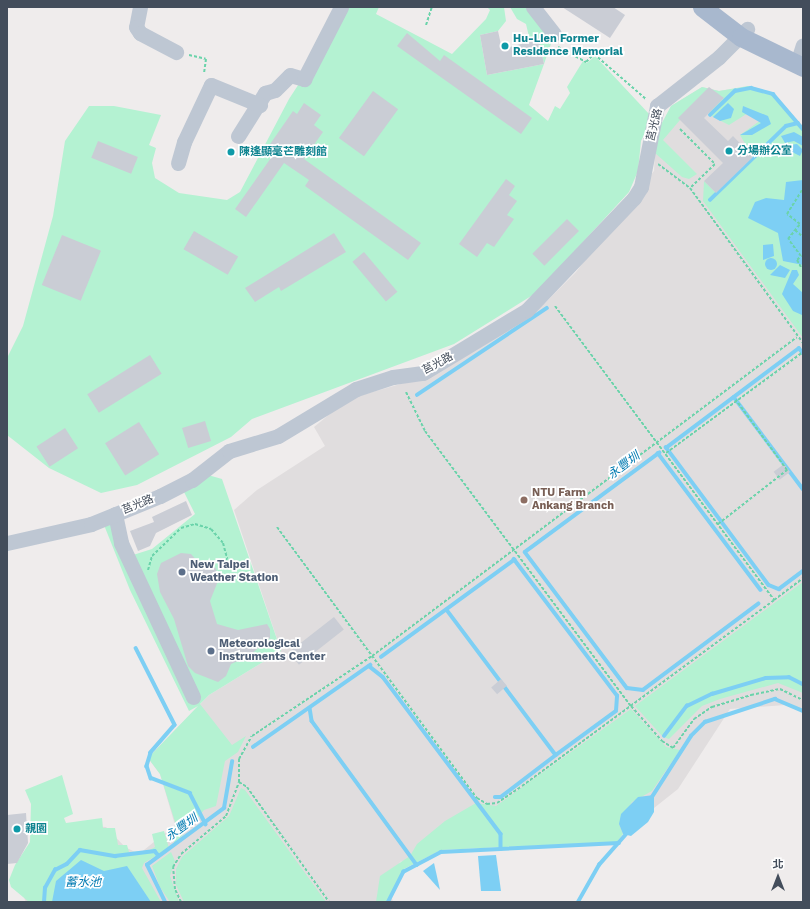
<!DOCTYPE html>
<html>
<head>
<meta charset="utf-8">
<style>
	body { margin:0 }
	#map { position:relative; width:810px; height:909px; overflow:hidden; background:#efecec; font-family:"Work Sans","Noto Sans TC",sans-serif }
	div>[style] { position:absolute }
	.education>* { inset:0; background:#e0ddde }
	.green>* { inset:0; background:#b4f2d2 }
	.water>* { inset:0; background:#7dcff4 }
	.round { border-radius:50% }
	.stream>* { height:3.5px; margin:-1.75px; padding:0 1.75px; transform-origin:1.75px; border-radius:1.75px; background:#7dcff4 }
	.building>* { inset:0; background:#cacdd5; transform-origin:0 0 }
	.path>* { height:2px; margin-top:-1px; transform-origin:0; background:repeating-linear-gradient(90deg,#6ad3aa 0 3px,transparent 0 5px) }
	.minor>* { height:15px; margin:-7.5px; padding:0 7.5px; transform-origin:7.5px; border-radius:7.5px; background:#bec7d3 }
	.major>* { height:19px; margin:-9.5px; padding:0 9.5px; transform-origin:9.5px; border-radius:9.5px; background:#a8b8ce }
	.dots>* { width:11px; height:11px; translate:-50% -50%; box-sizing:border-box; border:2px solid #fff; border-radius:50% }
	span { translate:-50% -50%; white-space:nowrap; text-align:center; line-height:1.15; -webkit-text-stroke:3.5px #fff; paint-order:stroke }
	.culture-label { font-size:11px; color:#0d838f; font-weight:700 }
	.left { translate:0 -50%; text-align:left }
	.street-label { font-size:11px; color:#434d5b }
	.education-label { font-size:11px; color:#785e54; font-weight:700 }
	.service-label { font-size:11px; color:#4e5e75; font-weight:700 }
	.water-label { font-size:12px; color:#007ab1; font-style:italic }
	.frame { position:absolute; inset:0; border:8px solid #434d5b; pointer-events:none }
	.north { position:absolute; left:758px; top:857px; width:40px; height:40px; -webkit-text-stroke:3px #fff; paint-order:stroke; rotate:0deg; font-size:11px; font-weight:700; line-height:16px; text-align:center; color:#434d5b }
	.north::after { content:''; display:block; margin:auto; width:14px; height:18px; background:#434d5b; clip-path:polygon(50% 0,100% 100%,50% 72%,0 100%) }
</style>
</head>
<body>
<div id="map">
	<div class="education">
		<div style="clip-path:polygon(751px 86px,773px 93px,803px 126px,803px 712px,785px 705px,730px 709px,678px 789px,620px 835px,462px 844px,400px 862px,389px 889px,393px 902px,26px 902px,16px 880px,65px 824px,106px 827px,125px 847px,139px 854px,175px 825px,160px 774px,148px 758px,209px 695px,281px 651px,234px 510px,257px 490px,325px 446px,314px 427px,348px 399px,432px 375px,545px 303px,576px 272px,654px 171px,655px 153px,671px 106px,702px 87px,719px 91px)"></div>
	</div>
	<div class="green">
		<div style="clip-path:polygon(349px 7px,379px 7px,376px 14px,452px 54px,486px 19px,490px 10px,487px 7px,504px 7px,506px 21px,498px 31px,480px 35px,487px 75px,544px 64px,539px 40px,530px 41px,526px 24px,517px 19px,510px 7px,528px 7px,553px 38px,544px 64px,529px 105px,548px 121px,555px 106px,560px 109px,570px 93px,567px 87px,583px 61px,587px 63px,595px 56px,650px 115px,654px 115px,641px 141px,638px 171px,629px 192px,536px 293px,454px 344px,252px 419px,231px 437px,137px 485px,101px 493px,49px 468px,7px 435px,7px 358px,23px 326px,53px 216px,65px 141px,89px 106px,114px 106px,161px 115px,149px 145px,156px 148px,152px 163px,155px 178px,179px 193px,227px 200px,240px 192px,289px 99px)"></div>
		<div style="clip-path:polygon(748px 86px,773px 93px,803px 131px,803px 338px,703px 201px,704px 181px,716px 193px,753px 157px,740px 135px,761px 120px,748px 113px,729px 125px,713px 117px,697px 100px,663px 140px,697px 174px,689px 179px,682px 177px,655px 153px,657px 132px,671px 106px,702px 87px,719px 91px)"></div>
		<div style="clip-path:polygon(208px 475px,222px 479px,281px 651px,209px 695px,200px 704px,232px 745px,246px 736px,238px 752px,225px 761px,216px 806px,204px 810px,175px 844px,170px 830px,176px 825px,160px 774px,148px 758px,198px 706px,189px 711px,130px 590px,104px 525px,118px 521px,133px 555px,152px 549px,195px 514px,183px 490px)"></div>
		<div style="clip-path:polygon(803px 582px,803px 693px,778px 683px,720px 699px,702px 706px,669px 739px,663px 737px,635px 706px)"></div>
		<div style="clip-path:polygon(631px 709px,666px 747px,680px 750px,652px 791px,632px 802px,619px 824px,623px 834px,617px 842px,441px 850px,404px 869px,387px 902px,376px 902px,380px 876px,410px 856px,417px 844px,445px 821px,476px 803px,496px 806px)"></div>
		<div style="clip-path:polygon(62px 775px,73px 814px,64px 818px,66px 823px,102px 818px,103px 828px,115px 828px,118px 845px,127px 845px,129px 852px,148px 851px,155px 847px,152px 834px,164px 831px,169px 848px,144px 863px,142px 868px,161px 902px,29px 902px,11px 887px,9px 880px,15px 865px,30px 842px,31px 804px,25px 790px)"></div>
		<div style="clip-path:polygon(241px 788px,245px 790px,326px 902px,184px 902px,176px 885px,176px 869px,182px 857px,229px 816px)"></div>
		<div style="clip-path:polygon(171px 852px,175px 861px,170px 876px,179px 902px,170px 902px,160px 887px,152px 866px)"></div>
	</div>
	<div class="water">
		<div style="clip-path:polygon(728px 103px,734px 109px,731px 118px,720px 121px,713px 117px)"></div>
		<div style="clip-path:polygon(743px 106px,768px 116px,771px 124px,752px 135px,740px 135px,761px 123px,742px 112px)"></div>
		<div style="clip-path:polygon(794px 132px,803px 137px,803px 146px,794px 141px,785px 143px,781px 136px)"></div>
		<div style="clip-path:polygon(797px 144px,803px 150px,800px 156px,790px 151px,788px 145px)"></div>
		<div style="clip-path:polygon(803px 180px,803px 265px,783px 261px,778px 233px,748px 218px,755px 202px,766px 198px,784px 200px,786px 182px)"></div>
		<div style="clip-path:polygon(773px 244px,774px 256px,763px 260px,763px 245px)"></div>
		<div class="round" style="left:765px;top:258px;width:12px;height:12px"></div>
		<div style="clip-path:polygon(780px 265px,790px 270px,785px 278px,770px 275px)"></div>
		<div style="clip-path:polygon(792px 270px,797px 270px,799px 275px,793px 284px,803px 293px,802px 315px,793px 311px,782px 294px)"></div>
		<div style="clip-path:polygon(654px 795px,654px 812px,648px 822px,631px 836px,623px 834px,619px 824px,621px 814px,638px 797px)"></div>
		<div style="clip-path:polygon(496px 855px,501px 891px,481px 891px,478px 856px)"></div>
		<div style="clip-path:polygon(81px 860px,104px 871px,127px 866px,151px 902px,52px 902px,56px 881px)"></div>
		<div style="clip-path:polygon(434px 863px,440px 890px,423px 871px)"></div>
	</div>
	<div class="stream">
		<div style="left:710px;top:115px;width:35px;rotate:-44deg"></div>
		<div style="left:735px;top:91px;width:16px;rotate:-11deg"></div>
		<div style="left:751px;top:88px;width:23px;rotate:15deg"></div>
		<div style="left:773px;top:94px;width:46px;rotate:49.4deg"></div>
		<div style="left:710px;top:200px;width:106px;rotate:-44.2deg"></div>
		<div style="left:786px;top:126px;width:12px;rotate:-14deg"></div>
		<div style="left:417px;top:395px;width:156px;rotate:-33.8deg"></div>
		<div style="left:734px;top:397px;width:115px;rotate:53.1deg"></div>
		<div style="left:666px;top:447px;width:172px;rotate:53.3deg"></div>
		<div style="left:769px;top:585px;width:11px;rotate:22deg"></div>
		<div style="left:779px;top:589px;width:30px;rotate:-37deg"></div>
		<div style="left:666px;top:448px;width:166px;rotate:-36.9deg"></div>
		<div style="left:799px;top:348px;width:6px;rotate:51deg"></div>
		<div style="left:658px;top:453px;width:171px;rotate:53.1deg"></div>
		<div style="left:525px;top:552px;width:170px;rotate:53.1deg"></div>
		<div style="left:627px;top:688px;width:16px;rotate:7deg"></div>
		<div style="left:643px;top:690px;width:144px;rotate:-36.8deg"></div>
		<div style="left:525px;top:552px;width:167px;rotate:-36.5deg"></div>
		<div style="left:447px;top:610px;width:181px;rotate:53.1deg"></div>
		<div style="left:556px;top:755px;width:74px;rotate:-36.3deg"></div>
		<div style="left:616px;top:711px;width:15px;rotate:-86deg"></div>
		<div style="left:617px;top:696px;width:171px;rotate:-127.1deg"></div>
		<div style="left:136px;top:648px;width:86px;rotate:63.1deg"></div>
		<div style="left:175px;top:725px;width:37px;rotate:131deg"></div>
		<div style="left:151px;top:753px;width:14px;rotate:107deg"></div>
		<div style="left:147px;top:766px;width:13px;rotate:72deg"></div>
		<div style="left:151px;top:778px;width:42px;rotate:21deg"></div>
		<div style="left:190px;top:793px;width:35px;rotate:63deg"></div>
		<div style="left:381px;top:657px;width:165px;rotate:-36.1deg"></div>
		<div style="left:369px;top:666px;width:18px;rotate:38deg"></div>
		<div style="left:383px;top:677px;width:196px;rotate:53.1deg"></div>
		<div style="left:501px;top:834px;width:15px;rotate:90deg"></div>
		<div style="left:310px;top:708px;width:13px;rotate:81deg"></div>
		<div style="left:312px;top:721px;width:178px;rotate:53.9deg"></div>
		<div style="left:664px;top:736px;width:38px;rotate:-53deg"></div>
		<div style="left:687px;top:706px;width:28px;rotate:-26deg"></div>
		<div style="left:712px;top:694px;width:56px;rotate:-16.5deg"></div>
		<div style="left:766px;top:678px;width:23px;rotate:-2deg"></div>
		<div style="left:789px;top:677px;width:16px;rotate:27deg"></div>
		<div style="left:253px;top:747px;width:143px;rotate:-35deg"></div>
		<div style="left:495px;top:797px;width:6px"></div>
		<div style="left:501px;top:797px;width:69px;rotate:-37.4deg"></div>
		<div style="left:652px;top:797px;width:72px;rotate:-57.4deg"></div>
		<div style="left:691px;top:736px;width:20px;rotate:-45deg"></div>
		<div style="left:705px;top:722px;width:74px;rotate:-18.2deg"></div>
		<div style="left:775px;top:699px;width:30px;rotate:23deg"></div>
		<div style="left:44px;top:902px;width:14px;rotate:-86deg"></div>
		<div style="left:45px;top:888px;width:21px;rotate:-61deg"></div>
		<div style="left:55px;top:870px;width:13px;rotate:-27deg"></div>
		<div style="left:67px;top:864px;width:19px;rotate:-47deg"></div>
		<div style="left:80px;top:850px;width:36px;rotate:10deg"></div>
		<div style="left:115px;top:856px;width:40px;rotate:-7.1deg"></div>
		<div style="left:155px;top:851px;width:6px;rotate:51deg"></div>
		<div style="left:165px;top:902px;width:41px;rotate:-115.9deg"></div>
		<div style="left:147px;top:865px;width:96px;rotate:-36.5deg"></div>
		<div style="left:224px;top:808px;width:47px;rotate:-80.1deg"></div>
		<div style="left:388px;top:902px;width:34px;rotate:-63deg"></div>
		<div style="left:403px;top:872px;width:43px;rotate:-27.8deg"></div>
		<div style="left:441px;top:852px;width:178px;rotate:-2.9deg"></div>
		<div style="left:578px;top:902px;width:43px;rotate:-60.4deg"></div>
		<div style="left:599px;top:865px;width:44px;rotate:-48.7deg"></div>
	</div>
	<div class="building">
		<div style="clip-path:polygon(562px 7px,613px 7px,625px 15px,610px 38px)"></div>
		<div style="clip-path:polygon(498px 31px,502px 49px,539px 39px,544px 64px,487px 75px,480px 35px)"></div>
		<div style="clip-path:polygon(407px 33px,440px 61px,444px 55px,532px 118px,521px 134px,397px 46px)"></div>
		<div style="clip-path:polygon(709px 87px,724px 98px,704px 118px,728px 141px,733px 136px,753px 157px,716px 193px,704px 181px,723px 163px,678px 118px)"></div>
		<div style="left:373px;top:91px;width:31px;height:58px;rotate:36deg"></div>
		<div style="clip-path:polygon(304px 103px,321px 115px,314px 125px,323px 132px,304px 159px,421px 243px,408px 260px,305px 186px,309px 180px,284px 163px,246px 217px,235px 209px,273px 155px,266px 150px,293px 111px,297px 114px)"></div>
		<div style="left:98px;top:141px;width:43px;height:18px;rotate:22deg"></div>
		<div style="clip-path:polygon(506px 179px,515px 186px,509px 195px,517px 201px,507px 215px,514px 219px,494px 247px,487px 243px,477px 257px,459px 244px)"></div>
		<div style="left:567px;top:219px;width:17px;height:49px;rotate:45deg"></div>
		<div style="left:194px;top:231px;width:51px;height:21px;rotate:30deg"></div>
		<div style="clip-path:polygon(334px 233px,346px 252px,281px 291px,279px 287px,255px 302px,245px 288px)"></div>
		<div style="left:62px;top:235px;width:42px;height:54px;rotate:22deg"></div>
		<div style="left:364px;top:252px;width:52px;height:15px;rotate:50deg"></div>
		<div style="left:150px;top:355px;width:22px;height:74px;rotate:58deg"></div>
		<div style="left:205px;top:421px;width:21px;height:24px;rotate:73deg"></div>
		<div style="left:139px;top:422px;width:38px;height:40px;rotate:58deg"></div>
		<div style="left:65px;top:428px;width:24px;height:34px;rotate:57deg"></div>
		<div style="left:784px;top:464px;width:10px;height:13px;rotate:53deg"></div>
		<div style="clip-path:polygon(186px 501px,192px 515px,156px 533px,150px 546px,138px 551px,130px 531px,154px 522px,152px 517px)"></div>
		<div style="clip-path:polygon(181px 553px,191px 554px,200px 564px,216px 568px,218px 581px,210px 601px,217px 624px,238px 630px,267px 624px,270px 629px,270px 638px,249px 656px,231px 664px,226px 676px,218px 682px,195px 673px,188px 666px,174px 619px,160px 592px,157px 574px,161px 563px)"></div>
		<div style="left:334px;top:617px;width:16px;height:57px;rotate:52deg"></div>
		<div style="left:501px;top:679px;width:9px;height:13px;rotate:49deg"></div>
		<div style="clip-path:polygon(26px 813px,28px 843px,17px 863px,7px 864px,7px 815px)"></div>
	</div>
	<div class="path">
		<div style="left:426px;top:25px;width:19px;rotate:-72deg"></div>
		<div style="left:558px;top:47px;width:32px;rotate:28deg"></div>
		<div style="left:586px;top:62px;width:11px;rotate:-45deg"></div>
		<div style="left:594px;top:54px;width:69px;rotate:40.9deg"></div>
		<div style="left:189px;top:55px;width:17px;rotate:13deg"></div>
		<div style="left:206px;top:59px;width:15px;rotate:98deg"></div>
		<div style="left:680px;top:129px;width:49px;rotate:45deg"></div>
		<div style="left:715px;top:164px;width:35px;rotate:136deg"></div>
		<div style="left:658px;top:164px;width:40px;rotate:37deg"></div>
		<div style="left:690px;top:188px;width:192px;rotate:53.9deg"></div>
		<div style="left:795px;top:230px;width:11px;rotate:41deg"></div>
		<div style="left:801px;top:267px;width:8px;rotate:-120deg"></div>
		<div style="left:797px;top:260px;width:6px;rotate:-45deg"></div>
		<div style="left:801px;top:256px;width:21px;rotate:-127deg"></div>
		<div style="left:788px;top:239px;width:19px;rotate:-51deg"></div>
		<div style="left:800px;top:224px;width:16px;rotate:-142deg"></div>
		<div style="left:787px;top:214px;width:31px;rotate:-58deg"></div>
		<div style="left:555px;top:306px;width:367px;rotate:53.3deg"></div>
		<div style="left:774px;top:600px;width:36px;rotate:-37deg"></div>
		<div style="left:406px;top:392px;width:43px;rotate:64deg"></div>
		<div style="left:425px;top:431px;width:344px;rotate:53.2deg"></div>
		<div style="left:631px;top:706px;width:47px;rotate:48.5deg"></div>
		<div style="left:662px;top:741px;width:13px;rotate:32deg"></div>
		<div style="left:673px;top:748px;width:36px;rotate:-54deg"></div>
		<div style="left:694px;top:719px;width:22px;rotate:-34deg"></div>
		<div style="left:712px;top:707px;width:41px;rotate:-17.1deg"></div>
		<div style="left:751px;top:695px;width:30px;rotate:-12deg"></div>
		<div style="left:780px;top:689px;width:25px;rotate:26deg"></div>
		<div style="left:666px;top:453px;width:170px;rotate:-36.4deg"></div>
		<div style="left:718px;top:524px;width:88px;rotate:-38deg"></div>
		<div style="left:787px;top:470px;width:87px;rotate:-126.1deg"></div>
		<div style="left:277px;top:527px;width:337px;rotate:53.6deg"></div>
		<div style="left:477px;top:798px;width:12px;rotate:31deg"></div>
		<div style="left:487px;top:804px;width:10px;rotate:-6deg"></div>
		<div style="left:497px;top:803px;width:30px;rotate:-34deg"></div>
		<div style="left:522px;top:786px;width:313px;rotate:-36.4deg"></div>
		<div style="left:148px;top:570px;width:15px;rotate:-74deg"></div>
		<div style="left:152px;top:556px;width:40px;rotate:-44deg"></div>
		<div style="left:181px;top:528px;width:15px;rotate:-16deg"></div>
		<div style="left:195px;top:524px;width:17px;rotate:17deg"></div>
		<div style="left:211px;top:529px;width:18px;rotate:49deg"></div>
		<div style="left:223px;top:543px;width:16px;rotate:75deg"></div>
		<div style="left:227px;top:558px;width:13px;rotate:117deg"></div>
		<div style="left:239px;top:782px;width:9px;rotate:32deg"></div>
		<div style="left:247px;top:787px;width:141px;rotate:54.5deg"></div>
		<div style="left:181px;top:902px;width:14px;rotate:-115deg"></div>
		<div style="left:175px;top:889px;width:22px;rotate:-95deg"></div>
		<div style="left:173px;top:867px;width:15px;rotate:-58deg"></div>
		<div style="left:181px;top:854px;width:59px;rotate:-40.2deg"></div>
		<div style="left:226px;top:816px;width:36px;rotate:-69deg"></div>
		<div style="left:239px;top:782px;width:23px;rotate:-90deg"></div>
		<div style="left:239px;top:759px;width:26px;rotate:-61deg"></div>
		<div style="left:252px;top:736px;width:144px;rotate:-33.7deg"></div>
		<div style="left:372px;top:656px;width:531px;rotate:-36.89deg"></div>
	</div>
	<div class="minor">
		<div style="left:140px;top:7px;width:20px;rotate:101deg"></div>
		<div style="left:136px;top:27px;width:7px;rotate:56deg"></div>
		<div style="left:140px;top:33px;width:41px;rotate:27.8deg"></div>
		<div style="left:533px;top:7px;width:34px;rotate:52deg"></div>
		<div style="left:800px;top:54px;width:9px;rotate:-72deg"></div>
		<div style="left:238px;top:136px;width:51px;rotate:-57.9deg"></div>
		<div style="left:265px;top:93px;width:10px;rotate:-17deg"></div>
		<div style="left:275px;top:90px;width:21px;rotate:-45deg"></div>
		<div style="left:290px;top:75px;width:15px;rotate:16deg"></div>
		<div style="left:304px;top:79px;width:81px;rotate:-62.8deg"></div>
		<div style="left:178px;top:163px;width:22px;rotate:-74deg"></div>
		<div style="left:184px;top:142px;width:63px;rotate:-64.7deg"></div>
		<div style="left:211px;top:85px;width:53px;rotate:22.2deg"></div>
		<div style="left:115px;top:514px;width:30px;rotate:78deg"></div>
		<div style="left:121px;top:543px;width:170px;rotate:64.9deg"></div>
		<div style="left:7px;top:543px;width:86px;rotate:-12.7deg"></div>
		<div style="left:91px;top:524px;width:74px;rotate:-22.1deg"></div>
		<div style="left:160px;top:496px;width:36px;rotate:-27deg"></div>
		<div style="left:192px;top:480px;width:47px;rotate:-38.1deg"></div>
		<div style="left:229px;top:451px;width:51px;rotate:-17deg"></div>
		<div style="left:278px;top:436px;width:91px;rotate:-31.1deg"></div>
		<div style="left:356px;top:389px;width:39px;rotate:-18deg"></div>
		<div style="left:393px;top:377px;width:30px;rotate:-8deg"></div>
		<div style="left:423px;top:373px;width:122px;rotate:-31.2deg"></div>
		<div style="left:527px;top:310px;width:155px;rotate:-46.3deg"></div>
		<div style="left:634px;top:198px;width:13px;rotate:-58deg"></div>
		<div style="left:641px;top:187px;width:83px;rotate:-78.8deg"></div>
		<div style="left:657px;top:106px;width:79px;rotate:-38.3deg"></div>
		<div style="left:719px;top:57px;width:40px;rotate:-45deg"></div>
	</div>
	<div class="major">
		<div style="left:702px;top:7px;width:49px;rotate:37.6deg"></div>
		<div style="left:741px;top:37px;width:69px;rotate:25.8deg"></div>
	</div>
	<div class="dots">
		<div style="left:505px;top:46px;background:#0f9aa8"></div>
		<div style="left:729px;top:151px;background:#0f9aa8"></div>
		<div style="left:231px;top:152px;background:#0f9aa8"></div>
		<div style="left:524px;top:500px;background:#8d6e63"></div>
		<div style="left:182px;top:572px;background:#5c6f8a"></div>
		<div style="left:211px;top:651px;background:#5c6f8a"></div>
		<div style="left:17px;top:829px;background:#0f9aa8"></div>
	</div>
	<div class="culture-label">
		<span class="left" style="left:513px;top:46px">Hu-Lien Former<br>Residence Memorial</span>
		<span class="left" style="left:737px;top:151px">分場辦公室</span>
		<span class="left" style="left:239px;top:152px">陳逢顯毫芒雕刻館</span>
		<span class="left" style="left:25px;top:829px">親園</span>
	</div>
	<div class="street-label">
		<span style="left:655px;top:125px;rotate:-76deg">莒光路</span>
		<span style="left:438px;top:364px;rotate:-28deg">莒光路</span>
		<span style="left:138px;top:505px;rotate:-22deg">莒光路</span>
	</div>
	<div class="education-label">
		<span class="left" style="left:532px;top:500px">NTU Farm<br>Ankang Branch</span>
	</div>
	<div class="service-label">
		<span class="left" style="left:190px;top:572px">New Taipei<br>Weather Station</span>
		<span class="left" style="left:219px;top:651px">Meteorological<br>Instruments Center</span>
	</div>
	<div class="water-label">
		<span style="left:624px;top:466px;rotate:-37deg">永豐圳</span>
		<span style="left:182px;top:828px;rotate:-36deg">永豐圳</span>
		<span style="left:83px;top:883px">蓄水池</span>
	</div>
	<div class="frame"></div>
	<div class="north">北</div>
</div>
</body>
</html>
